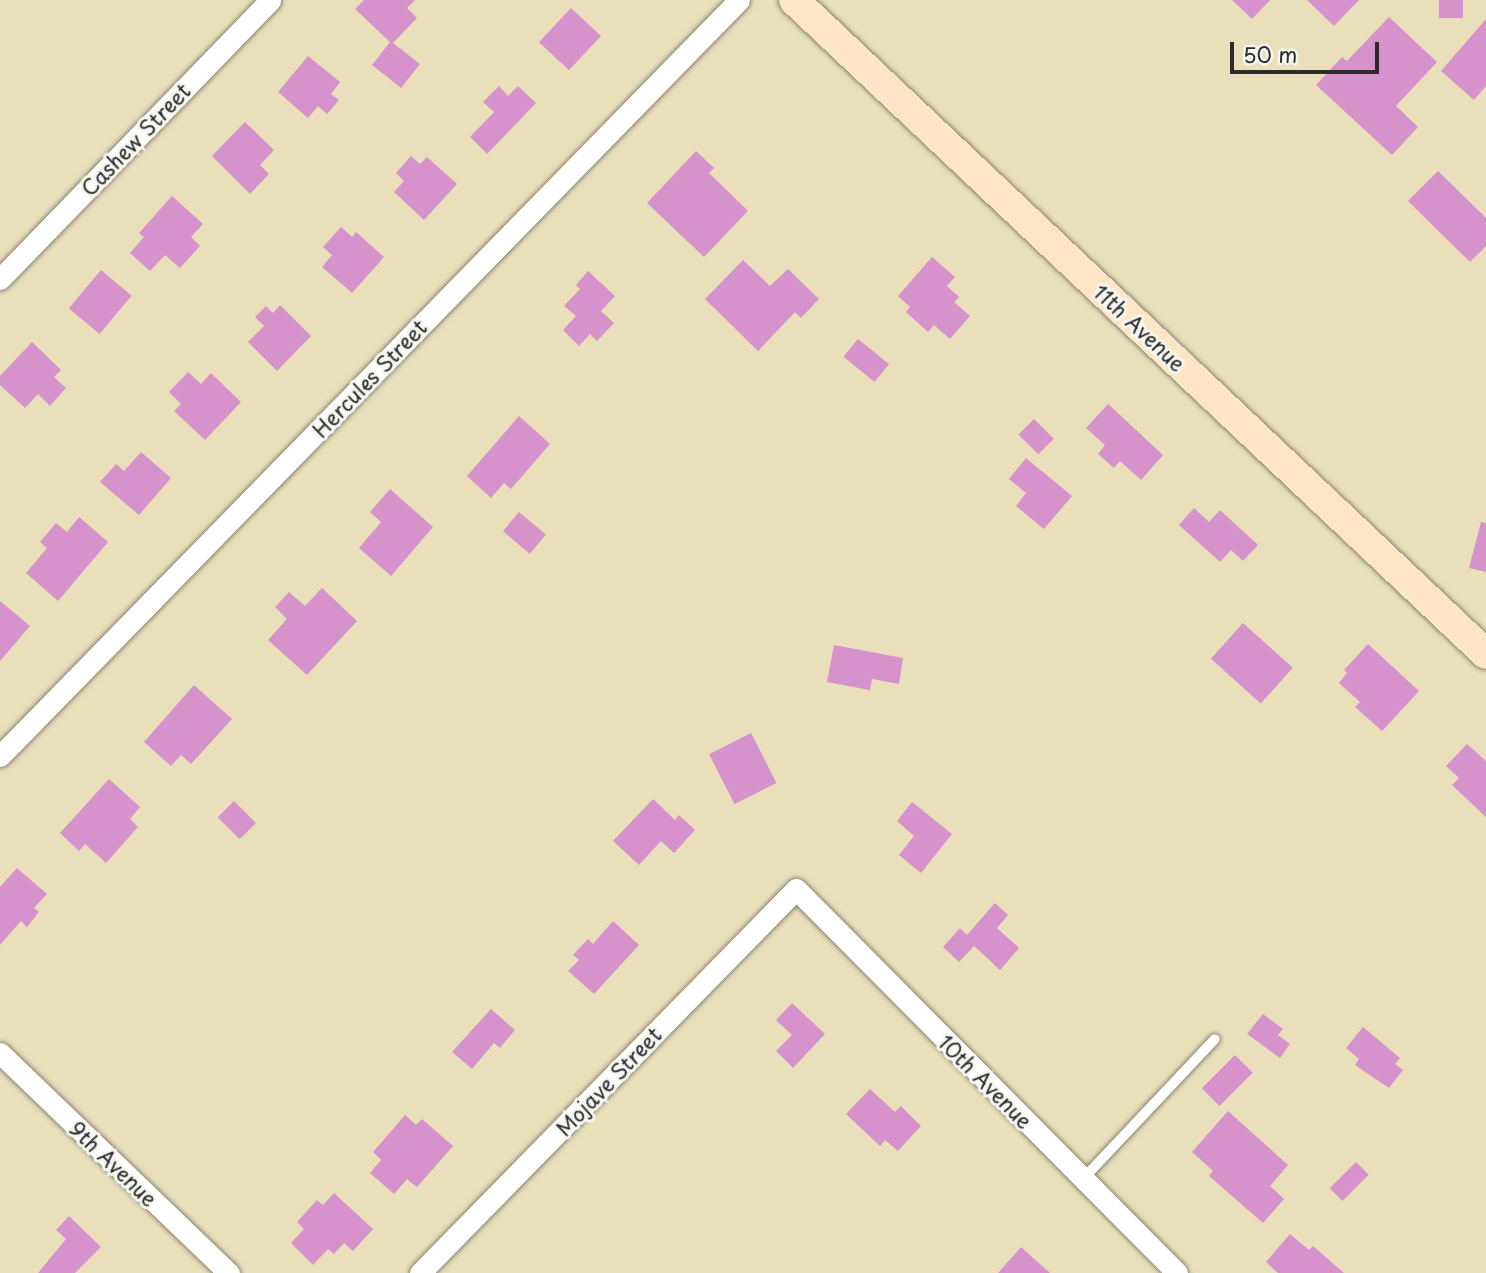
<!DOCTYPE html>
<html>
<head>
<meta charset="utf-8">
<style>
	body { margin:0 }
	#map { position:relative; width:1486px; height:1273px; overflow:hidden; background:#e9dfba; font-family:"Playpen Sans",sans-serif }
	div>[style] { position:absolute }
	.building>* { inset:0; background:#d692ca; transform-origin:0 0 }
	.roads { filter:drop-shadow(0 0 2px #8a8572) drop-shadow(0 0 2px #8a8572) }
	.lane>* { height:10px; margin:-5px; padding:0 5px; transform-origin:5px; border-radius:5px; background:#fff }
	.street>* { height:21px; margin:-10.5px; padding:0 10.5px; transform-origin:10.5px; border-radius:10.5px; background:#fff }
	.secondary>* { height:30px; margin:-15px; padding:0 15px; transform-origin:15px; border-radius:15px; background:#fde5c5 }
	span { translate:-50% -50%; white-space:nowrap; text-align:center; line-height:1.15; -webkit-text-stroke:6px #f6f6f2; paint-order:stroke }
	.street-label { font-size:21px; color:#2b2b2b }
	.scale { position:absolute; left:1230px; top:42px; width:149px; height:32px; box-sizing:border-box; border:4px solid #2b2b2b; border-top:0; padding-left:9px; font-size:21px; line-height:24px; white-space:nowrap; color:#2b2b2b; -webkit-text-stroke:5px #f6f6f2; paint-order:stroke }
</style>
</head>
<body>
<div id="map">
	<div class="building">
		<div style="clip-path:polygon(364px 0,415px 0,407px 8px,417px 18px,393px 43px,420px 64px,401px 88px,372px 65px,390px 42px,355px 9px)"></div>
		<div style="clip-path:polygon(1232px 0,1270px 0,1252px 19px)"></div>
		<div style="clip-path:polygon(1307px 0,1359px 0,1334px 26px)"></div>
		<div style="left:1439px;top:0;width:24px;height:18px"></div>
		<div style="left:571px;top:8px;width:41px;height:47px;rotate:43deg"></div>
		<div style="clip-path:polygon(1389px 17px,1437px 62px,1396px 106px,1418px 127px,1392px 155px,1316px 85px,1342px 57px,1347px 61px)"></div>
		<div style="clip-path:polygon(1486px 19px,1486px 86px,1474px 100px,1441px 71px)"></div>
		<div style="clip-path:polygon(308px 56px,340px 82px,331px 94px,339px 100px,327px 114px,318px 106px,308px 118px,278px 92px)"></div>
		<div style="clip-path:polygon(499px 86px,508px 96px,518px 86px,536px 103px,487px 154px,470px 137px,494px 112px,483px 102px)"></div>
		<div style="clip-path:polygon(245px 122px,274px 150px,260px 165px,269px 174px,250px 194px,212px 156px)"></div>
		<div style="clip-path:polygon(696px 151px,714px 168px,709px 173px,748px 211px,704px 257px,647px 203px)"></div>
		<div style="clip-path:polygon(411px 156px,420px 164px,427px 157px,457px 184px,424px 220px,394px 192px,404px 181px,396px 173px)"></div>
		<div style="clip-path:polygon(1438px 171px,1486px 218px,1486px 246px,1470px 262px,1408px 201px)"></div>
		<div style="clip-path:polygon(172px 196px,203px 224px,191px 237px,200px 246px,180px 268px,165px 255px,150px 271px,130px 253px,144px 237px,139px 233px)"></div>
		<div style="clip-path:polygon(341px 227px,352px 237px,356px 232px,384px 257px,352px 293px,322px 267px,332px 255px,323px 247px)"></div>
		<div style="clip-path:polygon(932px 257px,955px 277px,947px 286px,959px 297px,954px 302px,970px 316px,950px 339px,934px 325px,928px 332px,906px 312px,910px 307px,898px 296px)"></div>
		<div style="clip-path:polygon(743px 260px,770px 286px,788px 269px,819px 299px,801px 318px,795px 312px,758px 351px,705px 299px)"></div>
		<div style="left:101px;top:270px;width:40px;height:50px;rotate:40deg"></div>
		<div style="clip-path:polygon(588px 271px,615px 296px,601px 311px,614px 323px,597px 341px,590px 334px,579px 346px,563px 330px,576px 316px,564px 306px,580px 289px,576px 285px)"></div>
		<div style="clip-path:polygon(280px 305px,311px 336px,277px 371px,248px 342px,264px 326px,255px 317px,266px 306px,273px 313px)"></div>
		<div style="left:858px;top:339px;width:40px;height:23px;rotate:39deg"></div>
		<div style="clip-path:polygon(32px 342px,61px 370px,54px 377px,66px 388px,50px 406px,38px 394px,25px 408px,0 385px,0 376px)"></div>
		<div style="clip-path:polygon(188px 372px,201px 384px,211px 373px,241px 402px,205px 440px,174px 411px,181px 404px,169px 392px)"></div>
		<div style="clip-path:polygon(1108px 404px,1163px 455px,1141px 480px,1120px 461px,1114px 468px,1098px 454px,1105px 445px,1086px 428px)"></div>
		<div style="clip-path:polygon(519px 416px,550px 444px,511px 489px,504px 483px,491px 498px,467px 476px)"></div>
		<div style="left:1034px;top:419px;width:28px;height:22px;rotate:45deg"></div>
		<div style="clip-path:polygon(141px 452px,171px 478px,139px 515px,100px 482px,116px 464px,124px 471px)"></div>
		<div style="clip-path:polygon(1026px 458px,1072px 496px,1044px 529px,1016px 506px,1026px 493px,1009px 479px)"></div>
		<div style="clip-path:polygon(390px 489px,433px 527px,391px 576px,359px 548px,381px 522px,370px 512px)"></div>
		<div style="clip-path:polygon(1194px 508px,1209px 522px,1220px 510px,1258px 545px,1243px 561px,1231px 550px,1220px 562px,1179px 525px)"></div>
		<div style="left:519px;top:512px;width:35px;height:25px;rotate:40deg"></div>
		<div style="clip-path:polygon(79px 517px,108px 542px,58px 601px,26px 573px,47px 548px,40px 542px,56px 523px,67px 532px)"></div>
		<div style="clip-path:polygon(1481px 522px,1486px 523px,1486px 572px,1469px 568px)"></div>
		<div style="clip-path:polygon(322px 588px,357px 621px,307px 675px,268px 640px,287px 619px,275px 607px,289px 592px,305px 606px)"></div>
		<div style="clip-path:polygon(0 601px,30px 626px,0 661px)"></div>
		<div style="left:1243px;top:623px;width:67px;height:48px;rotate:42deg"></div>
		<div style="clip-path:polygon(1368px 644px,1419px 691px,1382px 731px,1355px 707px,1360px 702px,1339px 683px,1347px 673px,1344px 670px)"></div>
		<div style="clip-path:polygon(834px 645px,903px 658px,899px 684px,872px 679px,870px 690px,827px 682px)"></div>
		<div style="clip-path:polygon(194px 685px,232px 719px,191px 764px,181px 755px,171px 766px,144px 742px)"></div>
		<div style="left:751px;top:733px;width:56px;height:47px;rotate:63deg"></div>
		<div style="clip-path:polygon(1467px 744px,1486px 761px,1486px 817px,1452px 785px,1459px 778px,1446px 766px)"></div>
		<div style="clip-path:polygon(109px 779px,140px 807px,130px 819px,138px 827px,106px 863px,85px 844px,79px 851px,60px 833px)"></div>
		<div style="clip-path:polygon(653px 799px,675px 820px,679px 815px,695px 830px,674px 853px,661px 841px,639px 865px,613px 841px)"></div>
		<div style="left:234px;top:801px;width:31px;height:23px;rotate:45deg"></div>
		<div style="clip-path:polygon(912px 802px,952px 834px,921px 873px,899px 855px,914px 836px,897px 821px)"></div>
		<div style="clip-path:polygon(17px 868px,47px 894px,34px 908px,39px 912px,27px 927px,21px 921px,0 945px,0 887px)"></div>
		<div style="clip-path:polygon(995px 903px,1008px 915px,997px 928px,1019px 948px,1000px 970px,974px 946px,959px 962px,943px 947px,960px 928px,967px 935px)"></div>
		<div style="clip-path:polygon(613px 921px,639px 945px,594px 994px,568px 971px,579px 960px,573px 955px,588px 939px,593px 944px)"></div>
		<div style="clip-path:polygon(792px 1003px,825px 1034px,793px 1068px,776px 1051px,792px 1035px,776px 1020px)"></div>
		<div style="clip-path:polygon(491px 1009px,515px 1030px,500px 1048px,494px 1043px,472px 1069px,452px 1052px)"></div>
		<div style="clip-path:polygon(1263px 1014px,1283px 1029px,1278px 1035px,1290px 1044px,1280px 1058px,1247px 1034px)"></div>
		<div style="clip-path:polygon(1363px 1027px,1400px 1058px,1395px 1064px,1403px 1070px,1389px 1088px,1355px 1065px,1359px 1059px,1346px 1048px)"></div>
		<div style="left:1235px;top:1055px;width:25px;height:47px;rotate:45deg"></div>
		<div style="clip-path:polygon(870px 1089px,895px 1112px,901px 1106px,921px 1126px,898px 1151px,885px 1140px,880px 1146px,846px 1114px)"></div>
		<div style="clip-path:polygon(1228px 1111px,1288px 1165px,1270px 1186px,1284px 1199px,1263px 1223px,1209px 1176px,1213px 1171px,1192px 1152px)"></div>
		<div style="clip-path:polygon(405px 1115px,416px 1125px,422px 1119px,453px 1146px,417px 1187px,407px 1179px,394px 1194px,370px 1173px,381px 1160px,373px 1152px)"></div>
		<div style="left:1356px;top:1162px;width:18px;height:37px;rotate:45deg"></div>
		<div style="clip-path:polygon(334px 1193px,373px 1229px,353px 1251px,344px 1243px,334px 1254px,328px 1249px,313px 1265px,291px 1243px,304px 1229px,297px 1222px,317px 1200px,323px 1205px)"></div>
		<div style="clip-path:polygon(69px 1216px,101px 1247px,75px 1273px,38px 1273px,66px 1239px,56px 1230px)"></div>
		<div style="clip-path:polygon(1290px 1234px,1309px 1250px,1313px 1246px,1344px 1273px,1278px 1273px,1266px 1262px)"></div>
		<div style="clip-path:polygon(1021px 1247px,1050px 1273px,998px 1273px)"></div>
	</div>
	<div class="roads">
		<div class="lane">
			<div style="left:1083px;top:1179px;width:192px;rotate:-46.7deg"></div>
		</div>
		<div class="street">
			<div style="left:0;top:279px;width:388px;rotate:-45.9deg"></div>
			<div style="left:0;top:756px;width:1057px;rotate:-45.65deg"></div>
			<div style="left:0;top:1053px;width:318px;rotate:43.9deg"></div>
			<div style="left:420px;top:1273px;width:537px;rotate:-45.6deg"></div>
			<div style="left:796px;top:889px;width:541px;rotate:45.22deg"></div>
		</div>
		<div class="secondary">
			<div style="left:794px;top:0;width:952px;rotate:43.38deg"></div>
		</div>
	</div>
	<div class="street-label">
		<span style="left:135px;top:139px;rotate:-46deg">Cashew Street</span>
		<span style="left:1140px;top:327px;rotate:43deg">11th Avenue</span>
		<span style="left:369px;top:378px;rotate:-46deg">Hercules Street</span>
		<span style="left:608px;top:1081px;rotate:-46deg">Mojave Street</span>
		<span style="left:986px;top:1081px;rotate:45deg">10th Avenue</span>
		<span style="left:114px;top:1163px;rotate:44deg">9th Avenue</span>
	</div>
	<div class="scale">50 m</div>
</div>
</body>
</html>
